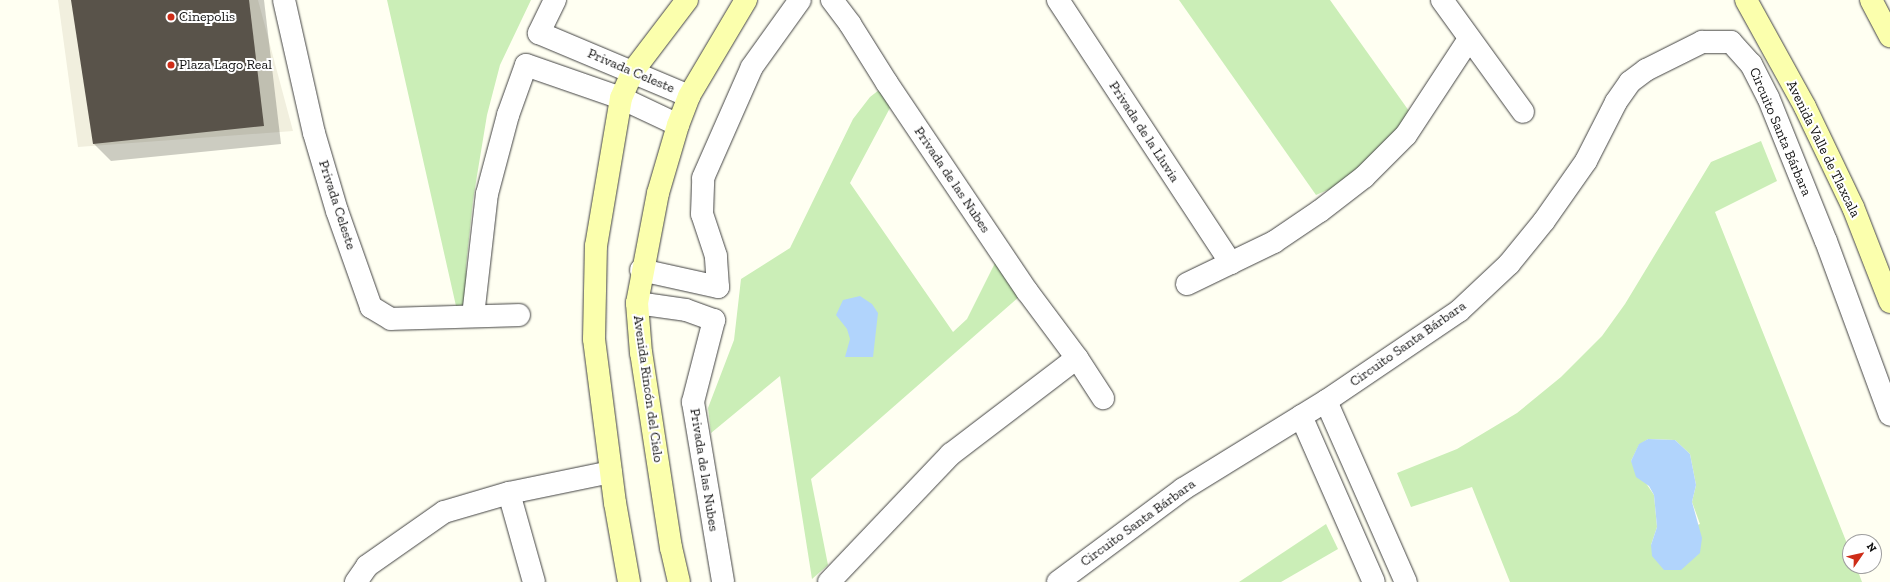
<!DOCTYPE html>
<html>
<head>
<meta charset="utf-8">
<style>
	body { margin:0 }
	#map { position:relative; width:1890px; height:582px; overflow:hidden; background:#fffff2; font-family:"Zilla Slab",serif }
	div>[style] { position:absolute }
	.green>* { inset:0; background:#cbeeb7 }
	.plaza>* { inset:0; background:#f1efde }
	.water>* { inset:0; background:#b1d4fc }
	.shadow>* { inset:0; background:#0003 }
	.building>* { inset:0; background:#59534a }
	.roads { filter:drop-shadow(0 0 1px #424242) drop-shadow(0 0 1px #424242) }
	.street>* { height:22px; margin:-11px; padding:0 11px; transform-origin:11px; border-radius:11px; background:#fff }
	.secondary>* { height:22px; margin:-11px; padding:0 11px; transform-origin:11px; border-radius:11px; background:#fbffad }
	.dots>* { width:11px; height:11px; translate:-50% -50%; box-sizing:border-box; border:2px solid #fff; border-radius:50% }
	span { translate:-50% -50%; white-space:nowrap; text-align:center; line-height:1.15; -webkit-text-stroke:4px #fff; paint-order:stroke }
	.poi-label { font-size:14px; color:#0f0f0f }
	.left { translate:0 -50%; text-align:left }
	.street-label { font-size:14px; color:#0f0f0f }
	.north { position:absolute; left:1842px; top:534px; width:40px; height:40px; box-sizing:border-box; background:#fff; border:1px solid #9f9f9f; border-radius:50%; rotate:56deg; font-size:11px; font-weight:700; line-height:16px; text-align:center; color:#0f0f0f }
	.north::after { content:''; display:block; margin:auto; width:14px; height:18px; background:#ce2d18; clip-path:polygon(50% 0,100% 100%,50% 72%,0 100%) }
</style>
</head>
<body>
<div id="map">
	<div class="green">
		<div style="clip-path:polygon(387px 0,531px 0,500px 65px,487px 115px,473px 200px,466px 267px,469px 304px,456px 306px)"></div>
		<div style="clip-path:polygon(1179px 0,1330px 0,1414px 118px,1351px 180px,1316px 195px)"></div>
		<div style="clip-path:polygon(879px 90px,891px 106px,850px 183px,953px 332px,967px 319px,996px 261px,1021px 295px,811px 479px,828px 565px,812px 579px,780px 376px,711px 433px,708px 408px,734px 340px,741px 279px,790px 248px,853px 119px,870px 97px)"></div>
		<div style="clip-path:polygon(evenodd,1761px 141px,1777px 181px,1715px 212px,1850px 551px,1850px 566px,1856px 566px,1862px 582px,1510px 582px,1472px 487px,1411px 507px,1397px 473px,1457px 449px,1517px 413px,1561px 377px,1602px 336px,1625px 304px,1711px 162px,1761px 141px,1648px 439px,1675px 440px,1690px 454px,1696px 485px,1692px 502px,1700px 524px,1651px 545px,1657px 527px,1654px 495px,1631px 461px,1639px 445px,1648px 439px)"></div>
		<div style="clip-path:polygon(1326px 524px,1338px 549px,1281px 582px,1239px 582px)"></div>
	</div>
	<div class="plaza">
		<div style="clip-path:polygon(58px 0,258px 0,293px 131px,78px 147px)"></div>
	</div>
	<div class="water">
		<div style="clip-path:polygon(860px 296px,872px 304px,878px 313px,873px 357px,845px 357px,850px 339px,847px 329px,836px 315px,843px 300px)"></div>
		<div style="clip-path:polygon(1648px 439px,1675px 440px,1690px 454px,1696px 485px,1692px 502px,1702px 538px,1700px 553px,1681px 570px,1664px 570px,1652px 556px,1651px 545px,1657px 527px,1654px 495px,1649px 486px,1636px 477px,1631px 461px,1639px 444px)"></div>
	</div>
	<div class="shadow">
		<div style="clip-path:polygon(72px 0,264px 0,281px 144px,111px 161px,94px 144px)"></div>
	</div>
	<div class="building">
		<div style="clip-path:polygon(71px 0,249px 0,264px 126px,93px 144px)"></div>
	</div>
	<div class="roads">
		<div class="street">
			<div style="left:284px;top:0;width:136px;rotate:77.3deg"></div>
			<div style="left:314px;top:133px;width:81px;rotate:73.6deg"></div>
			<div style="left:337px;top:211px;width:102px;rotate:70.5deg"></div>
			<div style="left:371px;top:307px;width:23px;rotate:31deg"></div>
			<div style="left:391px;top:319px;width:128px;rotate:-1.8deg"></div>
			<div style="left:555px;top:0;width:37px;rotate:116deg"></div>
			<div style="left:539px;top:33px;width:163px;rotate:22.8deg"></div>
			<div style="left:832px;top:0;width:30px;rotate:53deg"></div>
			<div style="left:850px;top:24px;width:70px;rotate:57.9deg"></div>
			<div style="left:887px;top:83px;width:251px;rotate:56.1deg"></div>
			<div style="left:1027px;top:291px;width:84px;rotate:53.3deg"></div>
			<div style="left:1077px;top:358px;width:48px;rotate:57deg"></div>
			<div style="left:1058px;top:0;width:315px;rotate:56.7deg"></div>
			<div style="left:1442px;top:0;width:138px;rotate:54.1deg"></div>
			<div style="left:641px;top:270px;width:79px;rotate:12.4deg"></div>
			<div style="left:718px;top:287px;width:31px;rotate:-94deg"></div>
			<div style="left:716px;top:256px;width:44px;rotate:-108.4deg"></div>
			<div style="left:702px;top:214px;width:36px;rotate:-88deg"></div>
			<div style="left:703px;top:178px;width:121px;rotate:-66.2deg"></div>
			<div style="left:752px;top:67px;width:82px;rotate:-54.4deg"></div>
			<div style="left:1187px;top:284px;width:97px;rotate:-25.8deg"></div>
			<div style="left:1274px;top:242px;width:55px;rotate:-34deg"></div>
			<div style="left:1320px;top:211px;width:56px;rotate:-37.7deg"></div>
			<div style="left:1364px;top:177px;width:59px;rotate:-45deg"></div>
			<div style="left:1406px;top:135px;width:115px;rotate:-56.7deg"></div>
			<div style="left:637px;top:303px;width:49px;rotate:8.1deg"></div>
			<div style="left:686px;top:310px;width:30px;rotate:20deg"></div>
			<div style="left:714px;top:320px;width:85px;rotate:104.4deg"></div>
			<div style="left:693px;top:402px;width:182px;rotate:80.5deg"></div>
			<div style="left:473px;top:316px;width:123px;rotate:-83.5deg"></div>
			<div style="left:487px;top:194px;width:82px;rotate:-75.1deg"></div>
			<div style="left:508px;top:115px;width:53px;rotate:-70.2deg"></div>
			<div style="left:526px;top:65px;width:101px;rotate:19.2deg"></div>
			<div style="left:621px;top:98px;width:63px;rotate:25.3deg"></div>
			<div style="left:1326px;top:401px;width:198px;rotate:66.2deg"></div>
			<div style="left:1301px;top:416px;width:181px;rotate:66.3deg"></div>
			<div style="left:509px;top:493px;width:92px;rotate:74.3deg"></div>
			<div style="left:356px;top:582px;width:19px;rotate:-55deg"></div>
			<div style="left:367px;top:566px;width:94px;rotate:-35deg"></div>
			<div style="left:444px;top:512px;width:68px;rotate:-16.3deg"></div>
			<div style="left:509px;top:493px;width:104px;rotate:-11.6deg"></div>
			<div style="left:829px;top:582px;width:177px;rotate:-46.4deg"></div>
			<div style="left:951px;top:454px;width:158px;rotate:-37.3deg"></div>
			<div style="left:1058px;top:582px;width:156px;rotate:-36.6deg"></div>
			<div style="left:1183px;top:489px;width:168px;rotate:-31.6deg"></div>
			<div style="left:1326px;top:401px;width:161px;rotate:-34.1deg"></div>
			<div style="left:1459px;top:311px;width:69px;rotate:-43.2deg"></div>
			<div style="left:1509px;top:264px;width:55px;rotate:-50.9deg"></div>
			<div style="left:1544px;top:221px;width:73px;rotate:-55deg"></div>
			<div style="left:1586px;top:161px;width:66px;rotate:-63deg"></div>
			<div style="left:1616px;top:102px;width:24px;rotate:-55deg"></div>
			<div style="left:1630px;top:82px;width:20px;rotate:-37deg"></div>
			<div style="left:1646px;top:70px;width:63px;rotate:-26.6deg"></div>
			<div style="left:1702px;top:42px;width:29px"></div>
			<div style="left:1731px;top:42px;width:30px;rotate:48deg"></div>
			<div style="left:1751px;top:64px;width:37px;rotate:63deg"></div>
			<div style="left:1768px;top:97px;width:155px;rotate:68.1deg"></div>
			<div style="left:1826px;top:241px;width:185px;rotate:69.8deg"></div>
		</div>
		<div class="secondary">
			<div style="left:1746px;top:0;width:122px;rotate:61.1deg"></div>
			<div style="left:1805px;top:107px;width:111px;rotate:64.4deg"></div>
			<div style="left:1853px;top:207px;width:102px;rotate:68.7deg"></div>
			<div style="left:1871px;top:0;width:41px;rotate:62.2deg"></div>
			<div style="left:629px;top:582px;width:80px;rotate:-100deg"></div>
			<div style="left:615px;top:503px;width:165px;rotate:-97.3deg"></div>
			<div style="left:594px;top:339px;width:93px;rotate:-88.8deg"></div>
			<div style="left:596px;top:246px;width:150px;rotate:-80.4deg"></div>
			<div style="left:621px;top:98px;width:30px;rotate:-66deg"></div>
			<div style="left:633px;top:71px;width:89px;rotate:-52.7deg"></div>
			<div style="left:679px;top:582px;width:35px;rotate:-103deg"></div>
			<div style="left:671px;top:548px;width:197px;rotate:-98.7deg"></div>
			<div style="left:641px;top:353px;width:50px;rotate:-94.6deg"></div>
			<div style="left:637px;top:303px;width:112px;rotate:-79.2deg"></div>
			<div style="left:658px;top:193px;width:71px;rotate:-73.6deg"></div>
			<div style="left:678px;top:125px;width:31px;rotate:-69deg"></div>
			<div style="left:689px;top:96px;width:112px;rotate:-59.3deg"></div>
		</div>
	</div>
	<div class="dots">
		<div style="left:171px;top:17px;background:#ce2d18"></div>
		<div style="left:171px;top:65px;background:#ce2d18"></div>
	</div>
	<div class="poi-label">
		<span class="left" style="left:179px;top:17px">Cinepolis</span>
		<span class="left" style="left:179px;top:65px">Plaza Lago Real</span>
	</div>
	<div class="street-label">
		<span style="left:631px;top:71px;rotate:23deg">Privada Celeste</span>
		<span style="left:1144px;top:132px;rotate:57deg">Privada de la Lluvia</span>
		<span style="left:1780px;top:132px;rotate:67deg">Circuito Santa Bárbara</span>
		<span style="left:1823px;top:149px;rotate:64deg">Avenida Valle de Tlaxcala</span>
		<span style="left:952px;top:180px;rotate:56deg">Privada de las Nubes</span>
		<span style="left:337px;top:205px;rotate:72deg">Privada Celeste</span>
		<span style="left:1408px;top:344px;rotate:-35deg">Circuito Santa Bárbara</span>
		<span style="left:648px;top:389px;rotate:82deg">Avenida Rincón del Cielo</span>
		<span style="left:704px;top:470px;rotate:81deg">Privada de las Nubes</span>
		<span style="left:1138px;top:523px;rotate:-36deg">Circuito Santa Bárbara</span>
	</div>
	<div class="north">N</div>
</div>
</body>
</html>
